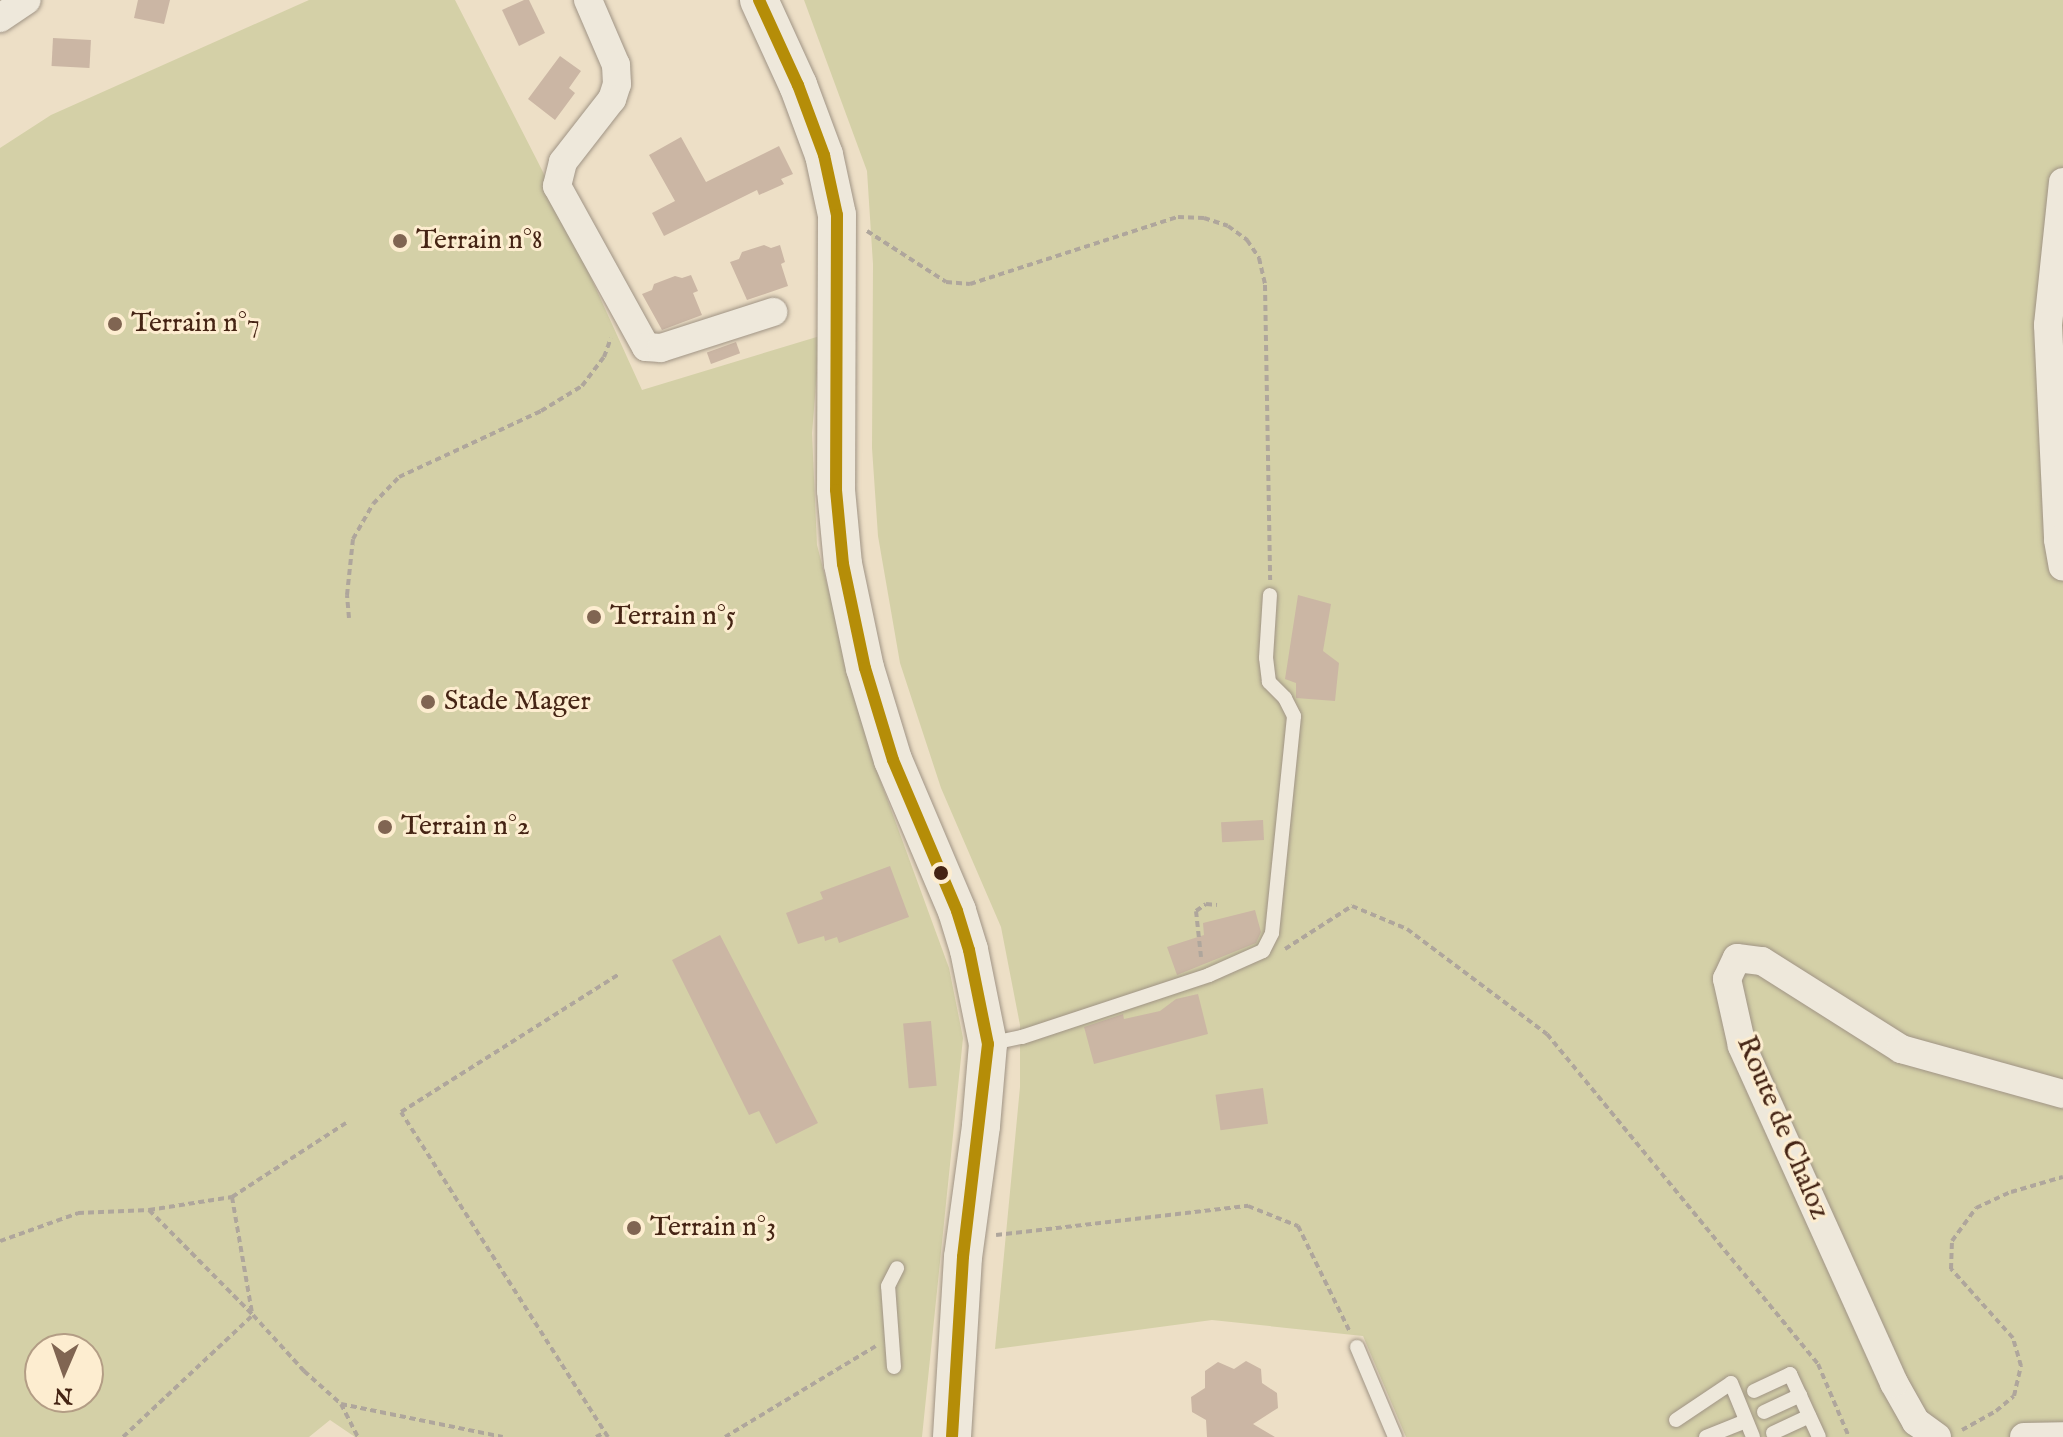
<!DOCTYPE html>
<html>
<head>
<meta charset="utf-8">
<style>
	body { margin:0 }
	#map { position:relative; width:2063px; height:1437px; overflow:hidden; background:#eddfc6; font-family:"IM FELL English",serif }
	div>[style] { position:absolute }
	.green>* { inset:0; background:#d4d0a7 }
	.building>* { inset:0; background:#cbb6a4; transform-origin:0 0 }
	.path>* { height:4px; margin-top:-2px; transform-origin:0; background:repeating-linear-gradient(90deg,#afa69c 0 6px,transparent 0 10px) }
	.roads { filter:drop-shadow(0 0 2px #a09485) drop-shadow(0 0 2px #a09485) }
	.service>* { height:14px; margin:-7px; padding:0 7px; transform-origin:7px; border-radius:7px; background:#eee8db }
	.minor>* { height:28px; margin:-14px; padding:0 14px; transform-origin:14px; border-radius:14px; background:#eee8db }
	.secondary>* { height:38px; margin:-19px; padding:0 19px; transform-origin:19px; border-radius:19px; background:#eee8db }
	.bus-1>* { height:12px; margin:-6px; padding:0 6px; transform-origin:6px; border-radius:6px; background:#b58d08 }
	.dots>* { width:22px; height:22px; translate:-50% -50%; box-sizing:border-box; border:4px solid #fdedd0; border-radius:50% }
	span { translate:-50% -50%; white-space:nowrap; text-align:center; line-height:1.15; -webkit-text-stroke:6px #fdedd0; paint-order:stroke }
	.poi-label { font-size:28px; color:#452414 }
	.left { translate:0 -50%; text-align:left }
	.street-label { font-size:28px; color:#452414 }
	.north { position:absolute; left:24px; top:1333px; width:80px; height:80px; box-sizing:border-box; background:#fdedd0; border:2px solid #b39d85; border-radius:50%; rotate:182deg; font-size:22px; font-weight:700; line-height:32px; text-align:center; color:#452414 }
	.north::after { content:''; display:block; margin:auto; width:28px; height:36px; background:#806552; clip-path:polygon(50% 0,100% 100%,50% 72%,0 100%) }
</style>
</head>
<body>
<div id="map">
	<div class="green">
		<div style="clip-path:polygon(evenodd,309px 0,455px 0,542px 170px,642px 390px,820px 336px,812px 433px,817px 545px,870px 752px,949px 968px,963px 1038px,922px 1437px,355px 1437px,330px 1420px,309px 1437px,0 1437px,0 148px,51px 115px,309px 0,40px 1349px,88px 1349px,88px 1397px,40px 1397px,40px 1349px)"></div>
		<div style="clip-path:polygon(804px 0,2063px 0,2063px 1437px,1406px 1437px,1363px 1336px,1212px 1320px,995px 1349px,1020px 1087px,1020px 1025px,1001px 927px,941px 788px,900px 663px,878px 536px,872px 448px,873px 264px,867px 171px)"></div>
	</div>
	<div class="building">
		<div style="clip-path:polygon(138px 0,170px 0,164px 24px,134px 18px)"></div>
		<div style="clip-path:polygon(524px 0,529px 0,545px 33px,519px 46px,502px 10px)"></div>
		<div style="left:53px;top:38px;width:38px;height:28px;rotate:3deg"></div>
		<div style="clip-path:polygon(560px 56px,581px 71px,569px 88px,575px 93px,555px 120px,528px 99px)"></div>
		<div style="clip-path:polygon(681px 137px,706px 182px,779px 146px,793px 174px,781px 179px,784px 184px,759px 195px,757px 190px,664px 236px,652px 213px,675px 201px,649px 155px)"></div>
		<div style="clip-path:polygon(764px 245px,771px 248px,780px 245px,785px 262px,781px 264px,788px 286px,747px 300px,730px 262px,739px 259px,742px 252px)"></div>
		<div style="clip-path:polygon(691px 275px,698px 291px,693px 293px,702px 315px,662px 330px,642px 294px,652px 290px,654px 284px,675px 276px,682px 278px)"></div>
		<div style="left:736px;top:342px;width:12px;height:31px;rotate:70deg"></div>
		<div style="clip-path:polygon(1298px 595px,1331px 604px,1323px 651px,1339px 663px,1335px 701px,1296px 698px,1296px 683px,1285px 679px)"></div>
		<div style="left:1263px;top:820px;width:20px;height:42px;rotate:87deg"></div>
		<div style="clip-path:polygon(890px 866px,909px 917px,839px 943px,837px 937px,825px 941px,824px 936px,798px 944px,786px 913px,823px 899px,820px 892px)"></div>
		<div style="clip-path:polygon(1255px 910px,1261px 932px,1256px 943px,1177px 975px,1167px 947px,1204px 935px,1203px 923px)"></div>
		<div style="clip-path:polygon(720px 935px,818px 1123px,776px 1144px,759px 1111px,749px 1115px,672px 960px)"></div>
		<div style="clip-path:polygon(1198px 994px,1208px 1034px,1094px 1064px,1084px 1027px,1123px 1014px,1124px 1019px,1160px 1011px,1176px 999px)"></div>
		<div style="left:931px;top:1021px;width:65px;height:28px;rotate:85deg"></div>
		<div style="left:1263px;top:1088px;width:36px;height:48px;rotate:82deg"></div>
		<div style="clip-path:polygon(1246px 1361px,1261px 1369px,1262px 1383px,1277px 1393px,1278px 1408px,1253px 1424px,1275px 1437px,1207px 1437px,1206px 1420px,1192px 1412px,1191px 1397px,1205px 1388px,1205px 1371px,1218px 1362px,1234px 1369px)"></div>
	</div>
	<div class="path">
		<div style="left:867px;top:231px;width:94px;rotate:32.8deg"></div>
		<div style="left:946px;top:282px;width:24px;rotate:5deg"></div>
		<div style="left:970px;top:284px;width:219px;rotate:-17.9deg"></div>
		<div style="left:1178px;top:217px;width:26px;rotate:2deg"></div>
		<div style="left:1204px;top:218px;width:25px;rotate:18deg"></div>
		<div style="left:1228px;top:226px;width:24px;rotate:36deg"></div>
		<div style="left:1247px;top:240px;width:22px;rotate:56deg"></div>
		<div style="left:1259px;top:258px;width:28px;rotate:77deg"></div>
		<div style="left:1265px;top:285px;width:295px;rotate:89deg"></div>
		<div style="left:349px;top:618px;width:23px;rotate:-95deg"></div>
		<div style="left:347px;top:595px;width:56px;rotate:-83.9deg"></div>
		<div style="left:353px;top:539px;width:40px;rotate:-60.3deg"></div>
		<div style="left:373px;top:504px;width:37px;rotate:-46deg"></div>
		<div style="left:399px;top:477px;width:157px;rotate:-24.9deg"></div>
		<div style="left:541px;top:411px;width:48px;rotate:-31.4deg"></div>
		<div style="left:582px;top:386px;width:36px;rotate:-53deg"></div>
		<div style="left:604px;top:357px;width:20px;rotate:-70deg"></div>
		<div style="left:1285px;top:949px;width:80px;rotate:-32.7deg"></div>
		<div style="left:1352px;top:906px;width:60px;rotate:22.7deg"></div>
		<div style="left:1407px;top:929px;width:175px;rotate:36.9deg"></div>
		<div style="left:1547px;top:1034px;width:427px;rotate:50.6deg"></div>
		<div style="left:1818px;top:1364px;width:79px;rotate:67deg"></div>
		<div style="left:1201px;top:957px;width:46px;rotate:-96.2deg"></div>
		<div style="left:1196px;top:911px;width:12px;rotate:-35deg"></div>
		<div style="left:1206px;top:904px;width:11px;rotate:5deg"></div>
		<div style="left:232px;top:1197px;width:118px;rotate:80.2deg"></div>
		<div style="left:149px;top:1210px;width:84px;rotate:-8.9deg"></div>
		<div style="left:232px;top:1197px;width:136px;rotate:-33deg"></div>
		<div style="left:996px;top:1235px;width:254px;rotate:-6.6deg"></div>
		<div style="left:1248px;top:1206px;width:54px;rotate:21.8deg"></div>
		<div style="left:1298px;top:1226px;width:116px;rotate:63.9deg"></div>
		<div style="left:0;top:1241px;width:83px;rotate:-19.7deg"></div>
		<div style="left:78px;top:1213px;width:71px;rotate:-2.4deg"></div>
		<div style="left:149px;top:1210px;width:148px;rotate:45.3deg"></div>
		<div style="left:341px;top:1404px;width:165px;rotate:11.5deg"></div>
		<div style="left:1962px;top:1430px;width:39px;rotate:-29deg"></div>
		<div style="left:1996px;top:1411px;width:23px;rotate:-40deg"></div>
		<div style="left:2014px;top:1396px;width:31px;rotate:-77deg"></div>
		<div style="left:2021px;top:1366px;width:29px;rotate:-106deg"></div>
		<div style="left:2013px;top:1338px;width:93px;rotate:-131.9deg"></div>
		<div style="left:1951px;top:1269px;width:28px;rotate:-88deg"></div>
		<div style="left:1952px;top:1241px;width:41px;rotate:-54deg"></div>
		<div style="left:1976px;top:1208px;width:38px;rotate:-25deg"></div>
		<div style="left:2011px;top:1192px;width:54px;rotate:-16.1deg"></div>
		<div style="left:123px;top:1437px;width:178px;rotate:-43.2deg"></div>
		<div style="left:253px;top:1315px;width:76px;rotate:47.7deg"></div>
		<div style="left:304px;top:1371px;width:50px;rotate:41.7deg"></div>
		<div style="left:341px;top:1404px;width:37px;rotate:63deg"></div>
		<div style="left:596px;top:1437px;width:10px;rotate:-29deg"></div>
		<div style="left:608px;top:1437px;width:385px;rotate:-122.5deg"></div>
		<div style="left:401px;top:1112px;width:257px;rotate:-32.3deg"></div>
		<div style="left:725px;top:1437px;width:176px;rotate:-31.1deg"></div>
	</div>
	<div class="roads">
		<div class="service">
			<div style="left:988px;top:1044px;width:35px;rotate:-12deg"></div>
			<div style="left:1022px;top:1037px;width:197px;rotate:-18.3deg"></div>
			<div style="left:1209px;top:975px;width:59px;rotate:-24deg"></div>
			<div style="left:1263px;top:951px;width:20px;rotate:-63deg"></div>
			<div style="left:1272px;top:933px;width:218px;rotate:-84.2deg"></div>
			<div style="left:1294px;top:716px;width:20px;rotate:-117deg"></div>
			<div style="left:1285px;top:698px;width:23px;rotate:-135deg"></div>
			<div style="left:1269px;top:682px;width:24px;rotate:-97deg"></div>
			<div style="left:1266px;top:658px;width:63px;rotate:-86.4deg"></div>
			<div style="left:1357px;top:1347px;width:98px;rotate:67.1deg"></div>
			<div style="left:894px;top:1367px;width:81px;rotate:-94.2deg"></div>
			<div style="left:888px;top:1286px;width:20px;rotate:-63deg"></div>
			<div style="left:1754px;top:1391px;width:40px;rotate:-25deg"></div>
			<div style="left:1790px;top:1374px;width:69px;rotate:65.3deg"></div>
			<div style="left:1764px;top:1412px;width:40px;rotate:-25deg"></div>
			<div style="left:1676px;top:1420px;width:66px;rotate:-33.9deg"></div>
			<div style="left:1731px;top:1383px;width:58px;rotate:67.8deg"></div>
			<div style="left:1773px;top:1433px;width:40px;rotate:-25deg"></div>
			<div style="left:1706px;top:1437px;width:43px;rotate:-21.8deg"></div>
		</div>
		<div class="minor">
			<div style="left:588px;top:0;width:71px;rotate:66.7deg"></div>
			<div style="left:616px;top:65px;width:19px;rotate:87deg"></div>
			<div style="left:617px;top:84px;width:16px;rotate:108deg"></div>
			<div style="left:612px;top:99px;width:80px;rotate:127.9deg"></div>
			<div style="left:563px;top:162px;width:25px;rotate:104deg"></div>
			<div style="left:557px;top:186px;width:184px;rotate:61.1deg"></div>
			<div style="left:646px;top:347px;width:15px;rotate:4deg"></div>
			<div style="left:661px;top:348px;width:118px;rotate:-17.8deg"></div>
			<div style="left:0;top:18px;width:32px;rotate:-34deg"></div>
			<div style="left:2063px;top:182px;width:144px;rotate:96deg"></div>
			<div style="left:2048px;top:325px;width:215px;rotate:87.3deg"></div>
			<div style="left:2058px;top:540px;width:27px;rotate:80deg"></div>
			<div style="left:1937px;top:1437px;width:26px;rotate:-144deg"></div>
			<div style="left:1916px;top:1422px;width:45px;rotate:-119.4deg"></div>
			<div style="left:1894px;top:1383px;width:370px;rotate:-114.3deg"></div>
			<div style="left:1742px;top:1046px;width:69px;rotate:-102.6deg"></div>
			<div style="left:1727px;top:979px;width:23px;rotate:-65deg"></div>
			<div style="left:1737px;top:958px;width:25px;rotate:7deg"></div>
			<div style="left:1762px;top:961px;width:165px;rotate:32.3deg"></div>
			<div style="left:1901px;top:1049px;width:168px;rotate:15.5deg"></div>
			<div style="left:2024px;top:1437px;width:39px;rotate:-1deg"></div>
		</div>
		<div class="secondary">
			<div style="left:759px;top:0;width:94px;rotate:65.4deg"></div>
			<div style="left:798px;top:85px;width:75px;rotate:69.6deg"></div>
			<div style="left:824px;top:155px;width:61px;rotate:77.8deg"></div>
			<div style="left:837px;top:215px;width:275px;rotate:90.2deg"></div>
			<div style="left:836px;top:490px;width:74px;rotate:84.6deg"></div>
			<div style="left:843px;top:564px;width:106px;rotate:78.1deg"></div>
			<div style="left:865px;top:668px;width:96px;rotate:73.1deg"></div>
			<div style="left:893px;top:760px;width:164px;rotate:67deg"></div>
			<div style="left:957px;top:911px;width:41px;rotate:72.9deg"></div>
			<div style="left:969px;top:950px;width:96px;rotate:78.6deg"></div>
			<div style="left:988px;top:1044px;width:82px;rotate:94.9deg"></div>
			<div style="left:981px;top:1126px;width:132px;rotate:97.8deg"></div>
			<div style="left:963px;top:1257px;width:180px;rotate:93.5deg"></div>
		</div>
	</div>
	<div class="bus-1">
		<div style="left:759px;top:0;width:94px;rotate:65.4deg"></div>
		<div style="left:798px;top:85px;width:75px;rotate:69.6deg"></div>
		<div style="left:824px;top:155px;width:61px;rotate:77.8deg"></div>
		<div style="left:837px;top:215px;width:275px;rotate:90.2deg"></div>
		<div style="left:836px;top:490px;width:74px;rotate:84.6deg"></div>
		<div style="left:843px;top:564px;width:106px;rotate:78.1deg"></div>
		<div style="left:865px;top:668px;width:96px;rotate:73.1deg"></div>
		<div style="left:893px;top:760px;width:164px;rotate:67deg"></div>
		<div style="left:957px;top:911px;width:41px;rotate:72.9deg"></div>
		<div style="left:969px;top:950px;width:96px;rotate:78.6deg"></div>
		<div style="left:988px;top:1044px;width:214px;rotate:96.7deg"></div>
		<div style="left:963px;top:1257px;width:180px;rotate:93.5deg"></div>
	</div>
	<div class="dots">
		<div style="left:400px;top:241px;background:#806552"></div>
		<div style="left:115px;top:324px;background:#806552"></div>
		<div style="left:594px;top:617px;background:#806552"></div>
		<div style="left:428px;top:702px;background:#806552"></div>
		<div style="left:385px;top:827px;background:#806552"></div>
		<div style="left:941px;top:873px;background:#452414"></div>
		<div style="left:634px;top:1228px;background:#806552"></div>
	</div>
	<div class="poi-label">
		<span class="left" style="left:416px;top:241px">Terrain n°8</span>
		<span class="left" style="left:131px;top:324px">Terrain n°7</span>
		<span class="left" style="left:610px;top:617px">Terrain n°5</span>
		<span class="left" style="left:444px;top:702px">Stade Mager</span>
		<span class="left" style="left:401px;top:827px">Terrain n°2</span>
		<span class="left" style="left:650px;top:1228px">Terrain n°3</span>
	</div>
	<div class="street-label">
		<span style="left:1782px;top:1128px;rotate:67deg">Route de Chaloz</span>
	</div>
	<div class="north">N</div>
</div>
</body>
</html>
